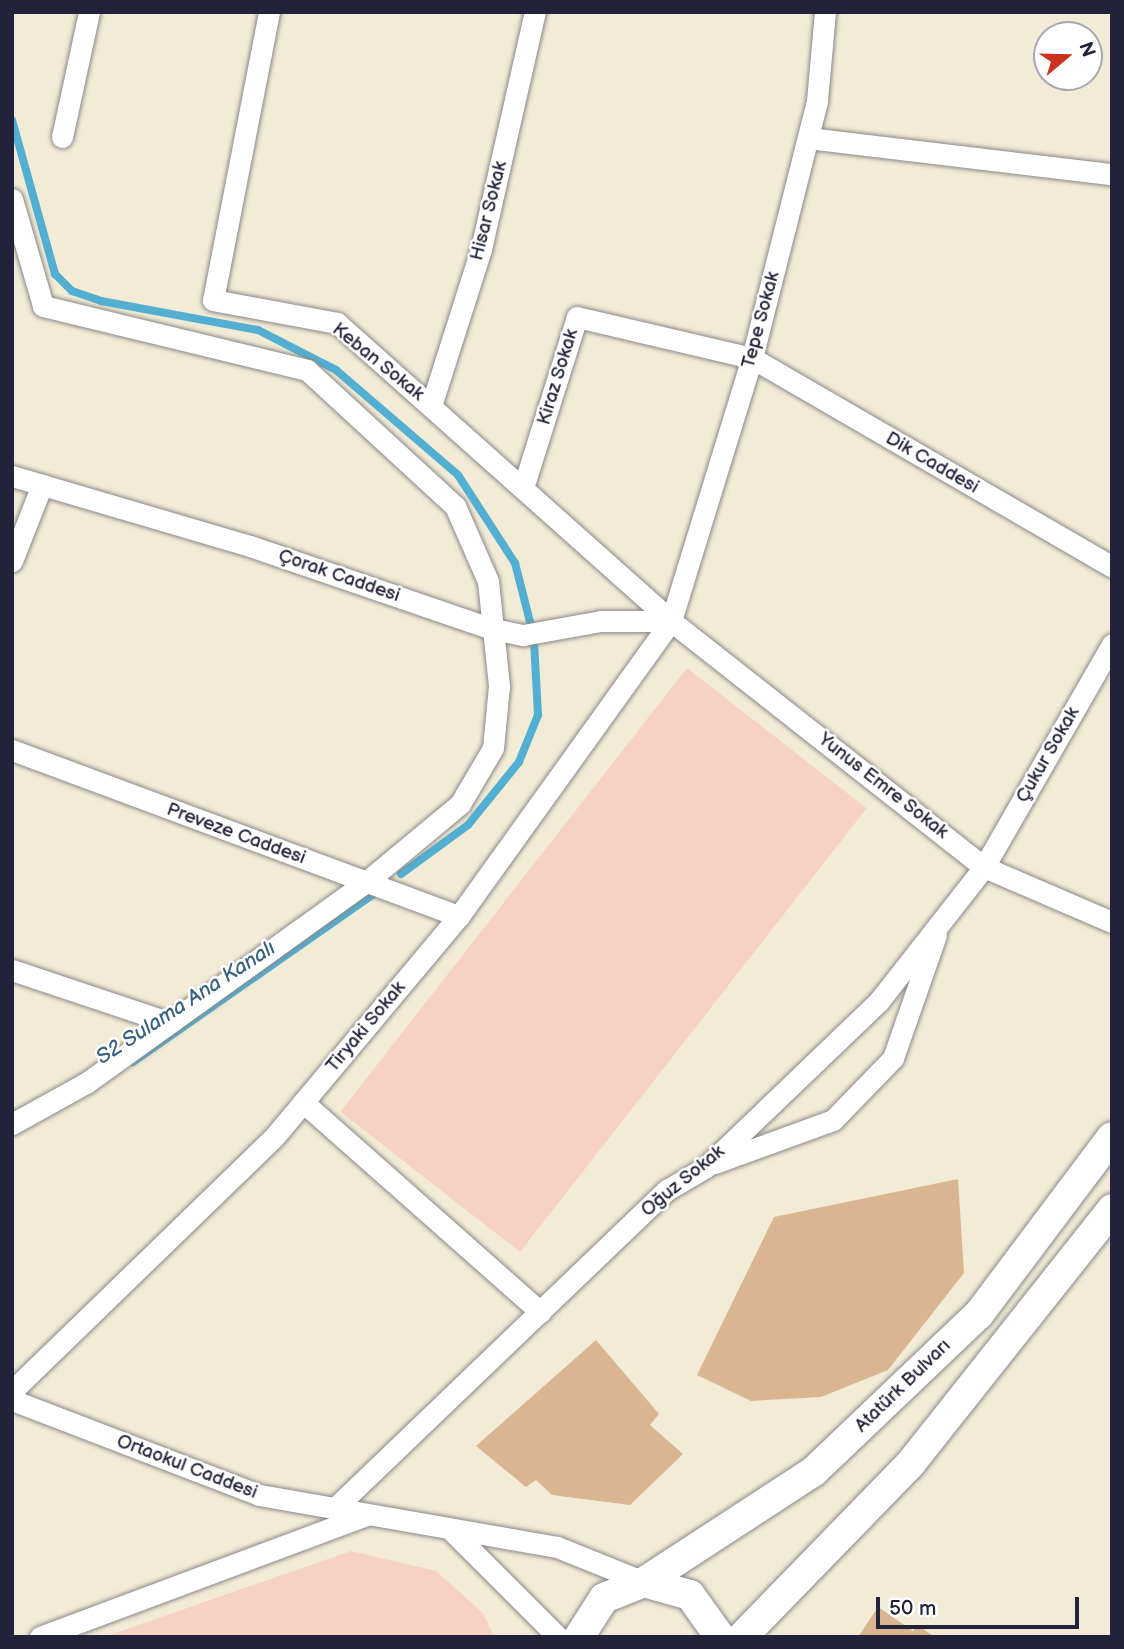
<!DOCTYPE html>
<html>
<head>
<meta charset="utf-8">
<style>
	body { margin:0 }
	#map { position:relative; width:1124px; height:1649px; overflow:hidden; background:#f2ecd6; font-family:"Balsamiq Sans",sans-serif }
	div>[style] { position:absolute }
	.built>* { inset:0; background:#f6d2c5; transform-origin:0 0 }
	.stream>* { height:8px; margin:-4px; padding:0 4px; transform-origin:4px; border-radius:4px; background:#53afd1 }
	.building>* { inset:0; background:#d9b592 }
	.roads { filter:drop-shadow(0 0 2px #8a8788) drop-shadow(0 0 2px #8a8788) }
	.street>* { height:21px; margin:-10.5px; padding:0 10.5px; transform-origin:10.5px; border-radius:10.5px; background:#fff }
	.secondary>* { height:30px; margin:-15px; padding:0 15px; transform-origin:15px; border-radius:15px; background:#fff }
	span { translate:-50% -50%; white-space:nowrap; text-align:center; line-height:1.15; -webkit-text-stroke:5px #fff; paint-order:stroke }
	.street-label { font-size:19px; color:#22223b }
	.water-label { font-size:21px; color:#38617e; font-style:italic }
	.frame { position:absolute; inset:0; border:14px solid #22223b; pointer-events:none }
	.north { position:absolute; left:1033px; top:21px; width:70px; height:70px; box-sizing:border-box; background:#fff; border:2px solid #a7a7b1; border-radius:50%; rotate:71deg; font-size:19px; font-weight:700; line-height:28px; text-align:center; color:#22223b }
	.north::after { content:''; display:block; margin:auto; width:24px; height:32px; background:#c8321e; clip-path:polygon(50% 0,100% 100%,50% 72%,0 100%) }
	.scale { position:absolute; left:876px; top:1597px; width:203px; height:32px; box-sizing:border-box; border:4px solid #22223b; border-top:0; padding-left:9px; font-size:21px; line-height:24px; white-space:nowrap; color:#22223b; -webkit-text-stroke:5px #fff; paint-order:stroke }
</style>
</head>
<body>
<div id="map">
	<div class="built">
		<div style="left:687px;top:668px;width:228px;height:563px;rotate:38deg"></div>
		<div style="clip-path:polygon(351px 1551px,436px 1571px,483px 1613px,494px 1637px,104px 1637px)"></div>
	</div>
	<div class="stream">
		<div style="left:12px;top:120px;width:160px;rotate:74.4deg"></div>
		<div style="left:55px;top:274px;width:24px;rotate:45deg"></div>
		<div style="left:72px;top:291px;width:31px;rotate:19deg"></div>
		<div style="left:101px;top:301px;width:160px;rotate:10.5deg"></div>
		<div style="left:258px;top:330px;width:88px;rotate:27.1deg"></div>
		<div style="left:336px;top:370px;width:161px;rotate:40.7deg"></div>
		<div style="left:458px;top:475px;width:105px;rotate:57.1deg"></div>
		<div style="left:515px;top:563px;width:61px;rotate:75.7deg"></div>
		<div style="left:401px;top:874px;width:83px;rotate:-36.2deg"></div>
		<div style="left:468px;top:825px;width:81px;rotate:-51deg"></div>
		<div style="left:519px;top:762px;width:51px;rotate:-68deg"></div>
		<div style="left:538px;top:715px;width:75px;rotate:-93.1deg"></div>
		<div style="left:133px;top:1062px;width:294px;rotate:-34.9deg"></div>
	</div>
	<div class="building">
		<div style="clip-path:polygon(958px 1179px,964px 1273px,888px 1370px,821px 1397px,751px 1401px,697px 1375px,774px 1217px)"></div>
		<div style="clip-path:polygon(596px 1340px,659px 1414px,650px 1425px,683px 1454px,630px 1505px,552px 1495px,536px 1480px,526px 1487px,476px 1446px)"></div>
		<div style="clip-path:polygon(878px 1607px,913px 1631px,917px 1625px,935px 1637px,858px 1637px)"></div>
	</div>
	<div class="roads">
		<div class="street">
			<div style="left:269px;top:12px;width:293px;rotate:101deg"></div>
			<div style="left:213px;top:300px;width:126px;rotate:10.5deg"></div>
			<div style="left:337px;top:323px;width:448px;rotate:41.7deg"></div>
			<div style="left:671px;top:621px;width:398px;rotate:38.2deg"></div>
			<div style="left:984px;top:867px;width:139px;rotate:23.3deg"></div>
			<div style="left:62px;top:137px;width:128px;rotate:-77.8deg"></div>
			<div style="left:808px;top:138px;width:306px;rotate:6.8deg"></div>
			<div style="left:12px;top:199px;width:111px;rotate:73.8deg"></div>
			<div style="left:43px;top:306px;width:272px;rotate:13.6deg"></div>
			<div style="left:307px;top:370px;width:201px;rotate:42.6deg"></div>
			<div style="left:455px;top:506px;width:82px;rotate:66.3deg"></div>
			<div style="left:488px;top:581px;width:106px;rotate:84deg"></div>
			<div style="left:499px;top:686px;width:62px;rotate:95.5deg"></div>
			<div style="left:493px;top:748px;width:65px;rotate:120.5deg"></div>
			<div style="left:460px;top:804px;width:122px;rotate:140.3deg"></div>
			<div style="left:366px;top:882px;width:345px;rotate:144.3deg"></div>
			<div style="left:86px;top:1083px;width:85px;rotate:151deg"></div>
			<div style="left:431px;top:406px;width:165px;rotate:-72.3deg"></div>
			<div style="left:481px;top:249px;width:243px;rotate:-77.2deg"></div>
			<div style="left:12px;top:476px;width:248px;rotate:16.4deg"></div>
			<div style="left:250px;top:546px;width:253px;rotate:18.9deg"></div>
			<div style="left:489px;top:628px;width:35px;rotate:12deg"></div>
			<div style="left:523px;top:635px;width:79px;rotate:-10.2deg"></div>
			<div style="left:601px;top:621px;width:70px"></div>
			<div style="left:523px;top:488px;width:179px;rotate:-72.5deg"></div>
			<div style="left:577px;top:317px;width:180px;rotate:13.2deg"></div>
			<div style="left:752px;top:358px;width:416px;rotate:30.1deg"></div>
			<div style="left:12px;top:561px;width:82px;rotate:-68.5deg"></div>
			<div style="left:12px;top:750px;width:477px;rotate:20.4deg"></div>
			<div style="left:12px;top:970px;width:163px;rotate:18.5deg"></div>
			<div style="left:303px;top:1102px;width:317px;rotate:41.5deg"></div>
			<div style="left:715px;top:1163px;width:126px;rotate:-20deg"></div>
			<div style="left:833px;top:1120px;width:86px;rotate:-45.9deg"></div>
			<div style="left:893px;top:1058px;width:130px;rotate:-70.7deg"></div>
			<div style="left:12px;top:1391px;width:366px;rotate:-44.1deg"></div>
			<div style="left:275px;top:1136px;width:287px;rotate:-50.1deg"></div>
			<div style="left:459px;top:916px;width:363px;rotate:-54.3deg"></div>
			<div style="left:671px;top:621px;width:275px;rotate:-72.9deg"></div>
			<div style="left:752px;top:358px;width:265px;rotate:-75.8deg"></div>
			<div style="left:817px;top:101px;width:89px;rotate:-84.9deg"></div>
			<div style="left:12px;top:1400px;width:265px;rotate:21deg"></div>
			<div style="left:259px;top:1495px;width:303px;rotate:9.9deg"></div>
			<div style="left:557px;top:1547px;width:94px;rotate:21.9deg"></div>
			<div style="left:335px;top:1508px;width:460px;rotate:-43.8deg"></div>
			<div style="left:667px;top:1190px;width:45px;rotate:-30.5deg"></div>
			<div style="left:706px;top:1167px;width:240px;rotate:-43.8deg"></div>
			<div style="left:879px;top:1001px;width:170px;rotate:-51.9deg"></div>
			<div style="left:984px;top:867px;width:257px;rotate:-60.1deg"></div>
			<div style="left:450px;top:1529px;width:153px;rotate:45deg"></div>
			<div style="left:40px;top:1637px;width:349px;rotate:-20.5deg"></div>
		</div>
		<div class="secondary">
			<div style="left:644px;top:1582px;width:202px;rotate:-33.1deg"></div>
			<div style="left:813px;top:1472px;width:229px;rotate:-43.6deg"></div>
			<div style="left:979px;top:1314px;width:221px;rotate:-53.1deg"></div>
			<div style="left:579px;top:1637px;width:46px;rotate:-57.3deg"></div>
			<div style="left:604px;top:1598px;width:43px;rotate:-21.8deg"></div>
			<div style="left:644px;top:1582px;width:48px;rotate:15.8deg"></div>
			<div style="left:690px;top:1595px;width:52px;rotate:54.5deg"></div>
			<div style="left:742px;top:1637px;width:243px;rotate:-45.8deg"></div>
			<div style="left:911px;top:1463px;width:324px;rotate:-51.6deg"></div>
		</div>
	</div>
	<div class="street-label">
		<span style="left:489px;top:211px;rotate:-76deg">Hisar Sokak</span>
		<span style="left:761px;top:320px;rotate:-75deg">Tepe Sokak</span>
		<span style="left:378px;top:362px;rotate:39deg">Keban Sokak</span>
		<span style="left:558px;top:377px;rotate:-73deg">Kiraz Sokak</span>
		<span style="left:932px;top:463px;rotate:30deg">Dik Caddesi</span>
		<span style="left:339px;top:576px;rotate:19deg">Çorak Caddesi</span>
		<span style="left:1048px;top:755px;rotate:-60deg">Çukur Sokak</span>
		<span style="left:883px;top:786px;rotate:38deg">Yunus Emre Sokak</span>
		<span style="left:236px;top:834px;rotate:20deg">Preveze Caddesi</span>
		<span style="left:366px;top:1027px;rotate:-50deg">Tiryaki Sokak</span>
		<span style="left:683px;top:1181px;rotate:-39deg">Oğuz Sokak</span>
		<span style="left:903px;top:1386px;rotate:-44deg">Atatürk Bulvarı</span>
		<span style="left:187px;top:1467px;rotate:21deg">Ortaokul Caddesi</span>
	</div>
	<div class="water-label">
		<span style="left:186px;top:1003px;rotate:-33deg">S2 Sulama Ana Kanalı</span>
	</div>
	<div class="frame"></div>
	<div class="north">N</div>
	<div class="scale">50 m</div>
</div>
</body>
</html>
